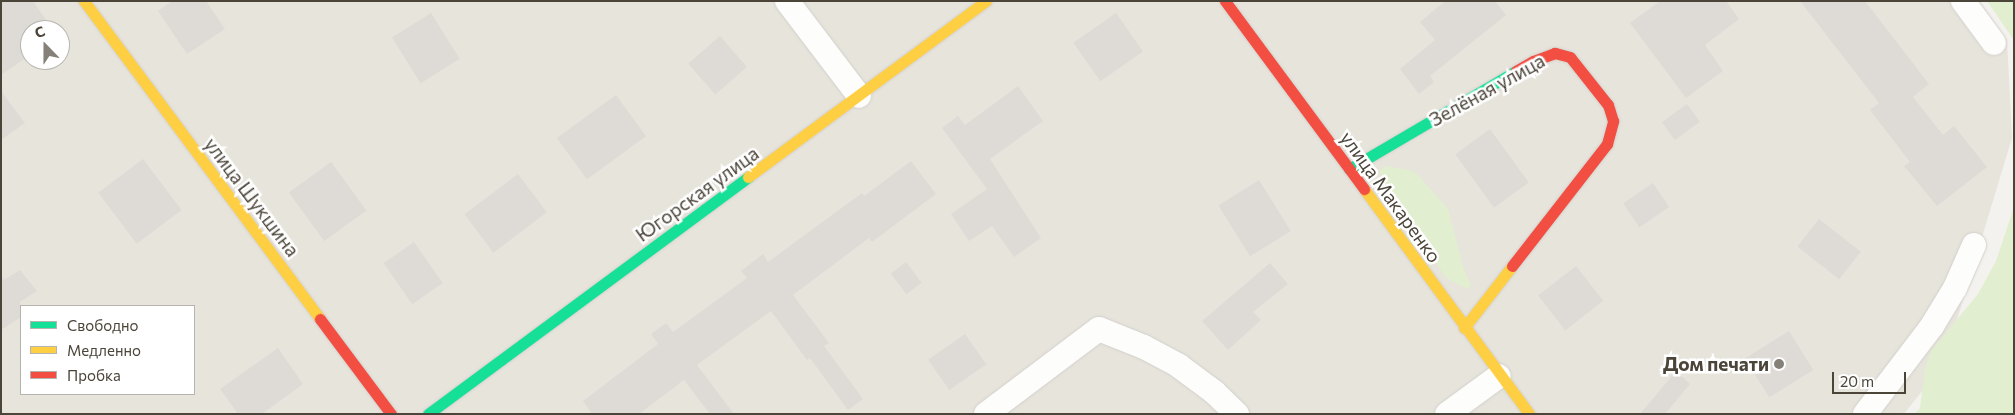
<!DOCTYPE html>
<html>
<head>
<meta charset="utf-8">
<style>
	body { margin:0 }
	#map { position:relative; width:2015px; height:415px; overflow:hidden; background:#f4f2ee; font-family:Commissioner,sans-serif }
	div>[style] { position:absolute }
	.residential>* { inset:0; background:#e7e4dc }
	.green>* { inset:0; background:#e1eecf }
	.building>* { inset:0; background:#dedbd6; transform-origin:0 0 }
	.roads { filter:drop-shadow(0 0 1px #d2d0cb) drop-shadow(0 0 1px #d2d0cb) }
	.street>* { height:24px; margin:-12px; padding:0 12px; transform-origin:12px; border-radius:12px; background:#fdfdfc }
	.fast>* { height:11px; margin:-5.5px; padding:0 5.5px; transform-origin:5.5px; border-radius:5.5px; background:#16e098 }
	.slow>* { height:11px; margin:-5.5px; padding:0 5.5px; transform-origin:5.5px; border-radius:5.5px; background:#ffcf43 }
	.jam>* { height:11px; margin:-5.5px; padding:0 5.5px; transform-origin:5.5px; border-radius:5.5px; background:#f24e42 }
	.dots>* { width:14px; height:14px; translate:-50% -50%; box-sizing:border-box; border:2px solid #fff; border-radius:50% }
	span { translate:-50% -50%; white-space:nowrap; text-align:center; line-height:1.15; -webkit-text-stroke:5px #fff; paint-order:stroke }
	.street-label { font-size:19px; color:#4b4439 }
	.poi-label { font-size:19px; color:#4b4439; font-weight:700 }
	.right { translate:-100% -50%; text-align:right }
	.frame { position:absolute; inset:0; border:2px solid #4b4439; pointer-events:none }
	.legend { position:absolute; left:20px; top:305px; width:175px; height:90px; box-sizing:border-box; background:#fff; border:1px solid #b7b4b0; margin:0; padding:6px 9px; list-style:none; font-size:15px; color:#4b4439 }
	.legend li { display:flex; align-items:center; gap:10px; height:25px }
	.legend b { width:25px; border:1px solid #b7b4b0 }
	.north { position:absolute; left:20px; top:20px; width:50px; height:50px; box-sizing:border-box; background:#fff; border:1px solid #b7b4b0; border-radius:50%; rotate:338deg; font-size:14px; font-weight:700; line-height:20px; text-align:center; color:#4b4439 }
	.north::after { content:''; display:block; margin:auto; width:18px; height:22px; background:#868178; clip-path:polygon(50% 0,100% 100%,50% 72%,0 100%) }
	.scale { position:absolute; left:1832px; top:372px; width:74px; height:22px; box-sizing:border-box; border:2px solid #4b4439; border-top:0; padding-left:6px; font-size:15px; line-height:18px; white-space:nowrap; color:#4b4439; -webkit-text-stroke:4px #fff; paint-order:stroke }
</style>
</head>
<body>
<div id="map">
	<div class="residential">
		<div style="clip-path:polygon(evenodd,1px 1px,1979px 1px,2007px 40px,2012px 138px,1944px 363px,1904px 414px,1px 414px,1px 1px,30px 30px,60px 30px,60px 60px,30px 60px,30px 30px,1px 1px,21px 306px,194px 306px,194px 394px,21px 394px,21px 306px)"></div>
	</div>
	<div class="green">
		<div style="clip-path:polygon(1987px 1px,2014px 1px,2014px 46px,2013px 39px)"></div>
		<div style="clip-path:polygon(1386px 166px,1410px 170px,1418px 175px,1448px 209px,1464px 270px,1471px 285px,1468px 289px,1446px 278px,1386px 188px,1379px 171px)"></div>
		<div style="clip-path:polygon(2014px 207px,2014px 414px,1915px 414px,1920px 408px,1925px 369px,1931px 351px,1978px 294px,1996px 261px)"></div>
	</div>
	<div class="building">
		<div style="clip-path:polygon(1px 1px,33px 1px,53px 30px,30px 30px,30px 55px,1px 75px)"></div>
		<div style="clip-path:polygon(172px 1px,206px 1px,225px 29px,187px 54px,158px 11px)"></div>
		<div style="clip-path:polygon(1445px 1px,1495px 1px,1506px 15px,1430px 76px,1434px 82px,1419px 94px,1400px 69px,1435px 40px,1420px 22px)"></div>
		<div style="clip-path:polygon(1660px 1px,1726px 1px,1739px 19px,1705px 45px,1723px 71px,1686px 98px,1630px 23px)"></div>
		<div style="clip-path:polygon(1800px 1px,1865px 1px,1929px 84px,1913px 97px,1943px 135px,1954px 126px,1987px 167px,1937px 206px,1904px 166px,1910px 162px,1870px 110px,1879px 103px)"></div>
		<div style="left:431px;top:13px;width:54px;height:46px;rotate:58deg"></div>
		<div style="left:1116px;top:13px;width:47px;height:52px;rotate:55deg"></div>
		<div style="left:720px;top:36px;width:41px;height:42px;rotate:49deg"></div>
		<div style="clip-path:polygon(1018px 86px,1043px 121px,990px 159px,1041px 238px,1014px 257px,992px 226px,969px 241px,951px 214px,987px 189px,942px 128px,958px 116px,965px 125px)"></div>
		<div style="clip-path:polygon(1px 91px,25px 123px,1px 140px)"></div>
		<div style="left:616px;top:95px;width:51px;height:73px;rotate:54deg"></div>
		<div style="left:1687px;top:104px;width:22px;height:31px;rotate:54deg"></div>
		<div style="left:1490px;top:129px;width:66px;height:43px;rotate:54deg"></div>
		<div style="left:143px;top:159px;width:64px;height:56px;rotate:53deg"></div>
		<div style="clip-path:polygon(911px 161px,936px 194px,872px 242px,869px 238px,793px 295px,829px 343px,824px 346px,863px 399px,848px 410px,810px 358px,807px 360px,771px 311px,697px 365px,734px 414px,710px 414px,684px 380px,639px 414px,592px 414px,583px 401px,658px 344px,651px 334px,666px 323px,673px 332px,747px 278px,741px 271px,763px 254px,768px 262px,862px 193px,864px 196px)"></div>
		<div style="left:331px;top:162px;width:60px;height:52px;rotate:54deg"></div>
		<div style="left:518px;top:174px;width:48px;height:67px;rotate:53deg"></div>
		<div style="left:1259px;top:180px;width:60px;height:48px;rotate:58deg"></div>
		<div style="left:1653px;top:183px;width:29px;height:36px;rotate:56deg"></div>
		<div style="left:1819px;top:219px;width:53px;height:35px;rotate:38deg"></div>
		<div style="left:414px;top:242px;width:50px;height:37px;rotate:55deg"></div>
		<div style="left:906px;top:262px;width:26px;height:19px;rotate:53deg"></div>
		<div style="clip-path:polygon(1270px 263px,1288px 284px,1253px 312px,1261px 320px,1228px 350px,1202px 321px)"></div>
		<div style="left:1576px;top:266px;width:44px;height:48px;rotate:52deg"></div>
		<div style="clip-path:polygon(20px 270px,37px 291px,20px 302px,21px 317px,1px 330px,1px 276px,4px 280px)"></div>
		<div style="left:1789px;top:331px;width:46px;height:52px;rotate:58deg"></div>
		<div style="left:965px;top:334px;width:37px;height:45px;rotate:55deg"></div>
		<div style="clip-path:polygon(278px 348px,303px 384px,262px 414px,238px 414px,220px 389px)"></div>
		<div style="clip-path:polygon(1676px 371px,1690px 384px,1665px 414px,1640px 414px)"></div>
	</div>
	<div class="roads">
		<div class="street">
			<div style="left:787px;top:1px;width:119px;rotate:52.8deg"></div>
			<div style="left:1963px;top:1px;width:52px;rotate:53.6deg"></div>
			<div style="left:986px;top:414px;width:141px;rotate:-37deg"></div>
			<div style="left:1099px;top:329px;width:48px;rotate:21.8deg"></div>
			<div style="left:1144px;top:347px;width:40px;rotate:28deg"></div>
			<div style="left:1179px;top:366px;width:44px;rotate:36.6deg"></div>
			<div style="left:1214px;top:392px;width:32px;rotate:44deg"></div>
			<div style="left:1447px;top:414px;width:64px;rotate:-36.2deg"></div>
			<div style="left:1865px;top:414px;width:111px;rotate:-52.7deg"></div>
			<div style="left:1932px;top:326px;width:44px;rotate:-58.8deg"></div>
			<div style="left:1955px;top:288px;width:47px;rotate:-66.2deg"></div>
		</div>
		<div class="fast">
			<div style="left:1349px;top:169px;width:194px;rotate:-30.4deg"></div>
			<div style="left:428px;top:414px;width:398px;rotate:-36.5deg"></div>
		</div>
		<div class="slow">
			<div style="left:84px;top:1px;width:396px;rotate:53.4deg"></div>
			<div style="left:748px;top:177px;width:296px;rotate:-36.5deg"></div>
			<div style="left:1364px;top:189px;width:279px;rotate:53.7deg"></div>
			<div style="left:1464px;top:328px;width:78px;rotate:-52.3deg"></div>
		</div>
		<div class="jam">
			<div style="left:1225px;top:1px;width:234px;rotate:53.5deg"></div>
			<div style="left:1512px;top:266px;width:155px;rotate:-52.1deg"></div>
			<div style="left:1607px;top:144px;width:24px;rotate:-75deg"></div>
			<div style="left:1613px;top:121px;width:17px;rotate:-107deg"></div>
			<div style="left:1608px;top:105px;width:61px;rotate:-128.4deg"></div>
			<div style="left:1570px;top:57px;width:16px;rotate:-165deg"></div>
			<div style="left:1555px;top:53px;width:23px;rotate:160deg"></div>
			<div style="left:1533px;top:61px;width:20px;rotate:150deg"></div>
			<div style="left:320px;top:319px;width:119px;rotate:53.2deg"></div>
		</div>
	</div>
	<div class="dots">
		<div style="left:1779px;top:364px;background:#868178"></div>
	</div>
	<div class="street-label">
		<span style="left:1487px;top:90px;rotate:-29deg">Зелёная улица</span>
		<span style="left:697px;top:194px;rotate:-36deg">Югорская улица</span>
		<span style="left:252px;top:197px;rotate:53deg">улица Шукшина</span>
		<span style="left:1391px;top:197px;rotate:54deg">улица Макаренко</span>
	</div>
	<div class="poi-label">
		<span class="right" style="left:1769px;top:364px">Дом печати</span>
	</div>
	<div class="frame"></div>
	<ul class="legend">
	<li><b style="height:6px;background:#16e098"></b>Свободно</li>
	<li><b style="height:6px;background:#ffcf43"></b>Медленно</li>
	<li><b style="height:6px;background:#f24e42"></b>Пробка</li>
	</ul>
	<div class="north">С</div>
	<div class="scale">20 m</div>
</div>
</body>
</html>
